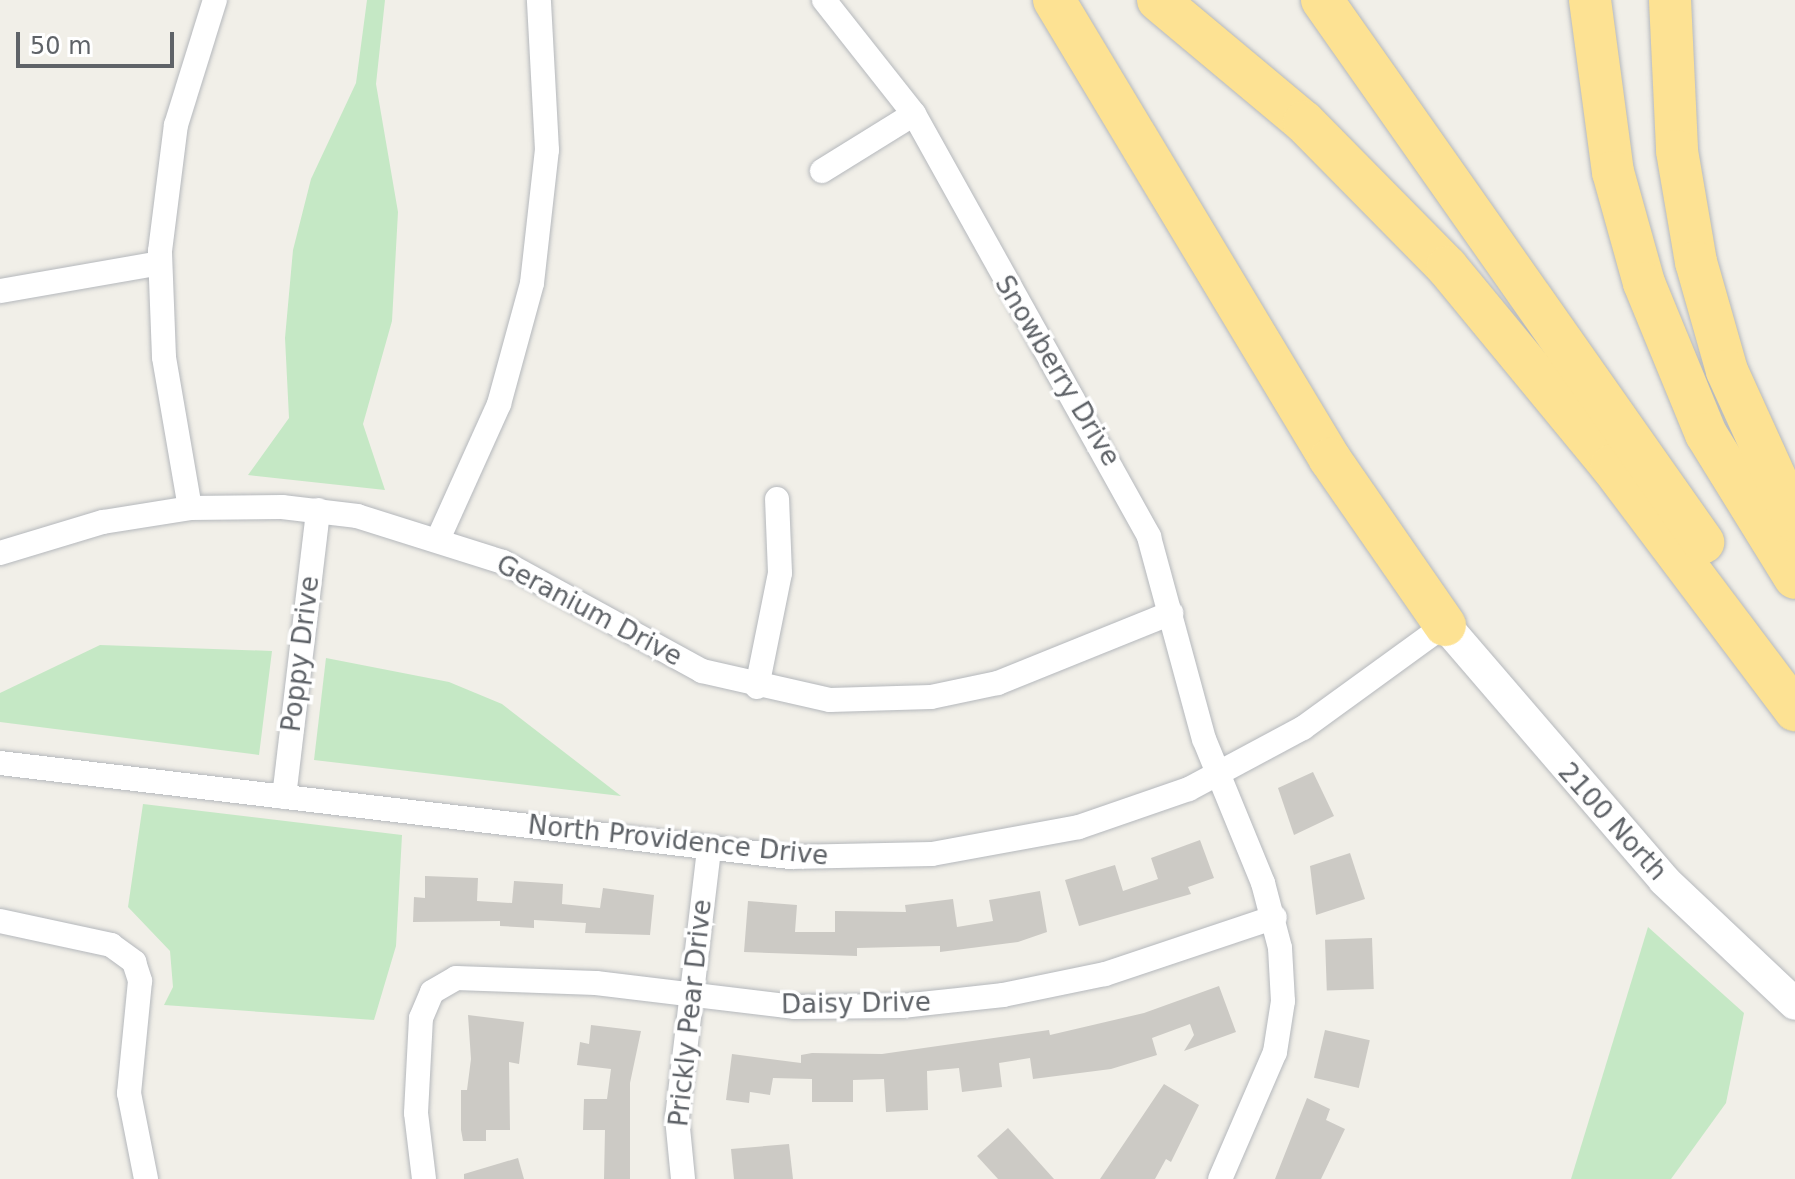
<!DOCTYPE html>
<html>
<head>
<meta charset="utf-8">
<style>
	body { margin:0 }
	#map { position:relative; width:1795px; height:1179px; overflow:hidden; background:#f1efe8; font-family:"DejaVu Sans",sans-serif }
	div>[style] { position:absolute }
	.green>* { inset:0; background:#c5e8c5 }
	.building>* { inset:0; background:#cccac5; transform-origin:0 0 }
	.roads { filter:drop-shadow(0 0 2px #b5b8bc) drop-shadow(0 0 2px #b5b8bc) }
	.street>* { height:24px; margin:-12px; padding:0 12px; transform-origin:12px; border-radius:12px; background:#fff }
	.secondary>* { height:32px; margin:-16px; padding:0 16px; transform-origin:16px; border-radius:16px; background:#fff }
	.highway>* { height:42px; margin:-21px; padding:0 21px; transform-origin:21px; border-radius:21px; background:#fde293 }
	span { translate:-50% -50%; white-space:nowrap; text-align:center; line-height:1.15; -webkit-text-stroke:7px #fff; paint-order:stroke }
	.street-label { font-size:26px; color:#5f6368 }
	.scale { position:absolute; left:16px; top:32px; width:158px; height:36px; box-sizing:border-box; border:4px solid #5f6368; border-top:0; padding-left:10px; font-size:24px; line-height:28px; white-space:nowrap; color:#5f6368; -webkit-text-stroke:6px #fff; paint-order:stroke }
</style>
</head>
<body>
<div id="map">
	<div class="green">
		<div style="clip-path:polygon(367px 0,385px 0,376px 84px,398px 212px,392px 321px,363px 424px,385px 490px,248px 475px,289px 418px,285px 338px,293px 250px,311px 179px,356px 83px)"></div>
		<div style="clip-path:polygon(100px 645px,272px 651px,259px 755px,0 722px,0 693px)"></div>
		<div style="clip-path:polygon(326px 658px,449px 682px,502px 704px,621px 796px,314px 760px)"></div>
		<div style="clip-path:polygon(143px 804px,402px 835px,396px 946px,374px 1020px,164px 1005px,173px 987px,170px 951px,128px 907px)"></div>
		<div style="clip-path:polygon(1648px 927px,1744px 1013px,1726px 1103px,1671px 1179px,1571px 1179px)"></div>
	</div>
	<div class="building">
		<div style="clip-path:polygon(1313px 772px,1334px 816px,1294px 835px,1278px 788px)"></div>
		<div style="clip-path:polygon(1200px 840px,1214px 878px,1188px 887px,1191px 894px,1079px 926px,1065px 880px,1115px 865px,1123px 891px,1158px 879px,1151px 858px)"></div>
		<div style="clip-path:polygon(1350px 853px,1365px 899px,1316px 915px,1310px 866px)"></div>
		<div style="clip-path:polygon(425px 876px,478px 878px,477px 901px,512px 903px,514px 881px,563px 884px,562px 904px,600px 908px,603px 888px,654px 895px,650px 935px,585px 933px,586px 923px,534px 920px,534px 928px,500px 926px,500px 921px,413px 922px,414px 897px,425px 898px)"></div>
		<div style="clip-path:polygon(1040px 891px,1047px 932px,1018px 942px,940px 952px,940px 946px,857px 948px,857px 956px,744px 952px,748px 901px,797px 905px,795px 932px,835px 932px,835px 911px,906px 912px,905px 905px,953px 899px,957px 927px,993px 921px,989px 900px)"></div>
		<div style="left:1372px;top:938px;width:51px;height:47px;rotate:88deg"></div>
		<div style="clip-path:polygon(1219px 986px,1236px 1032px,1184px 1051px,1194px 1035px,1190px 1024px,1152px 1038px,1157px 1055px,1111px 1069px,1033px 1079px,1030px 1058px,999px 1063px,1002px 1087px,962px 1092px,959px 1068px,927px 1071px,928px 1110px,886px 1112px,884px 1079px,853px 1080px,853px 1102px,812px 1102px,812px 1079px,773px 1078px,770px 1095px,750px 1092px,749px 1103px,726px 1100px,732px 1054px,801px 1063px,801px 1055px,812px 1053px,882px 1054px,1049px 1030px,1050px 1035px,1144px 1013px)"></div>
		<div style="clip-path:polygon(468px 1015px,524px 1022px,519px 1064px,509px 1062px,510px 1130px,486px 1130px,486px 1141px,463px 1141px,461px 1130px,461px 1090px,467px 1090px,471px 1059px)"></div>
		<div style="clip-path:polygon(591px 1025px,641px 1031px,630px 1083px,630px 1179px,604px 1179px,605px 1130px,583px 1130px,584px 1099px,607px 1099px,611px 1069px,577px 1065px,580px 1042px,589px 1044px)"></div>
		<div style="left:1325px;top:1030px;width:46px;height:49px;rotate:13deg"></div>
		<div style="clip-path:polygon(1164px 1084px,1199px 1105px,1171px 1162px,1166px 1159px,1155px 1179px,1100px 1179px)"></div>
		<div style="clip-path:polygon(1307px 1098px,1330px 1109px,1326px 1120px,1345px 1129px,1321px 1179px,1275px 1179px)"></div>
		<div style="clip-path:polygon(1008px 1128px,1054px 1179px,998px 1179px,977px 1156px)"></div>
		<div style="clip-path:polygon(789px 1144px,793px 1179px,734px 1179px,731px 1149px)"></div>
		<div style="clip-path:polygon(518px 1158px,524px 1179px,464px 1179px,464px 1174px)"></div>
	</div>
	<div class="roads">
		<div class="street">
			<div style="left:824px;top:0;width:145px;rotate:51.7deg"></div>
			<div style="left:914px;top:114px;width:484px;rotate:60.9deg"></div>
			<div style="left:1149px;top:537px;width:209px;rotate:74.8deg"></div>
			<div style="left:1204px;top:739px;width:156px;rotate:67.7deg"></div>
			<div style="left:1263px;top:883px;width:67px;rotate:75.3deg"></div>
			<div style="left:1280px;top:948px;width:53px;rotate:86.8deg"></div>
			<div style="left:1283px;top:1001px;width:52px;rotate:98.9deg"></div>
			<div style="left:1275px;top:1052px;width:138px;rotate:113.4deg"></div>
			<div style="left:822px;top:171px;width:108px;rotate:-31.8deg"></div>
			<div style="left:0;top:291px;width:162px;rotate:-9.9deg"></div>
			<div style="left:190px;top:508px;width:153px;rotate:-99.8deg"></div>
			<div style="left:164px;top:357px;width:106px;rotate:-92.2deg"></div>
			<div style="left:160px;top:251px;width:127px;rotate:-82.8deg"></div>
			<div style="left:176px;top:125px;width:131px;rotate:-72.7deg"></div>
			<div style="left:439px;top:537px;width:146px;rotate:-65.7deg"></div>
			<div style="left:499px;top:404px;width:125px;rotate:-74.7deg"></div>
			<div style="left:532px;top:283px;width:134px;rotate:-83.6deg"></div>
			<div style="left:547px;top:150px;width:150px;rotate:-93.1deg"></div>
			<div style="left:0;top:553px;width:108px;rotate:-16.8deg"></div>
			<div style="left:103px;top:522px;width:88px;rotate:-9.1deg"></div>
			<div style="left:190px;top:508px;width:92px;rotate:-0.6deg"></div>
			<div style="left:282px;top:507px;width:76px;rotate:6.8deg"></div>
			<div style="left:357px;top:516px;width:153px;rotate:17.5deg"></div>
			<div style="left:503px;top:562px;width:227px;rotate:28.7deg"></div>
			<div style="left:702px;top:671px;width:131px;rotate:12.8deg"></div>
			<div style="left:830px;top:700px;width:101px;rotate:-1.7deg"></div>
			<div style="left:931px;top:697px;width:68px;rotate:-11.8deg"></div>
			<div style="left:998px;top:683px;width:187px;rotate:-22deg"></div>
			<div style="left:757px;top:687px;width:116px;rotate:-78.6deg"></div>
			<div style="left:780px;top:573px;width:74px;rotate:-92.3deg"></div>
			<div style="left:0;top:763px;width:796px;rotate:6.79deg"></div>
			<div style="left:790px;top:857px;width:142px;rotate:-1.2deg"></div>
			<div style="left:932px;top:854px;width:149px;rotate:-10.4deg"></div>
			<div style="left:1079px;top:827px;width:116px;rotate:-19.1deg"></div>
			<div style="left:1189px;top:789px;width:129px;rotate:-28.2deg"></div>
			<div style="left:1303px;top:728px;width:175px;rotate:-36deg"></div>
			<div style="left:284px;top:797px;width:289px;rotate:-83.2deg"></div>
			<div style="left:0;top:921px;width:114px;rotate:12.2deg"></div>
			<div style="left:111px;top:945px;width:29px;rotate:36deg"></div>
			<div style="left:134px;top:962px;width:20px;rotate:72deg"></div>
			<div style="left:140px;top:981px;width:113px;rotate:95.6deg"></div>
			<div style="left:129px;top:1093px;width:88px;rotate:78.8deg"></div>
			<div style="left:424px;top:1179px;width:66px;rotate:-96.9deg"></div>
			<div style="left:416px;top:1113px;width:95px;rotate:-87deg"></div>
			<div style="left:421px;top:1018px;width:28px;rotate:-67deg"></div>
			<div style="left:432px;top:992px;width:28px;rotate:-30deg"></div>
			<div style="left:456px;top:978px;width:140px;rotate:2deg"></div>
			<div style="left:596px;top:983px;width:199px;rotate:6.9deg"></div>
			<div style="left:794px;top:1007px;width:108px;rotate:-0.5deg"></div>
			<div style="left:902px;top:1006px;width:102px;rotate:-6.2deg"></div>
			<div style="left:1003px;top:995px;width:104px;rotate:-11.6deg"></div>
			<div style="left:1105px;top:974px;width:179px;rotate:-18.5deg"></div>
			<div style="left:683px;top:1179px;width:61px;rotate:-95.6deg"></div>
			<div style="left:677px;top:1118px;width:272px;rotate:-83.2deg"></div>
		</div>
		<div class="secondary">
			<div style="left:1445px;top:625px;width:336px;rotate:49.3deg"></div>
			<div style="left:1664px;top:880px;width:180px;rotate:43.4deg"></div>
		</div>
		<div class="highway">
			<div style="left:1054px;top:0;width:536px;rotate:58.98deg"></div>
			<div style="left:1330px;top:459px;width:202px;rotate:55.3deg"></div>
			<div style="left:1158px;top:0;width:190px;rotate:39.9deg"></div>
			<div style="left:1304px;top:122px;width:204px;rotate:45.4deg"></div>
			<div style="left:1447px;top:267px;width:258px;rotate:50.5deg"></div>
			<div style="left:1611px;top:466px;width:306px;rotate:53deg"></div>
			<div style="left:1322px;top:0;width:663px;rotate:54.89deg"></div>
			<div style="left:1590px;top:0;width:174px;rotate:82.4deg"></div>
			<div style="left:1613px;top:172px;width:115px;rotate:74.4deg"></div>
			<div style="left:1644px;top:283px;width:163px;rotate:67.7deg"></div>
			<div style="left:1706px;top:434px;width:169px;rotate:58.3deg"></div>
			<div style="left:1670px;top:0;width:151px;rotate:87.3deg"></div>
			<div style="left:1677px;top:151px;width:113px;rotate:80.3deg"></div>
			<div style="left:1696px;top:262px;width:113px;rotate:74.1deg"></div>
			<div style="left:1727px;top:371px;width:165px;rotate:65.6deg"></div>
		</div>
	</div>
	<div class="street-label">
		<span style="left:1057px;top:371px;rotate:59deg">Snowberry Drive</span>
		<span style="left:589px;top:611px;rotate:28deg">Geranium Drive</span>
		<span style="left:301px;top:654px;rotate:-83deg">Poppy Drive</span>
		<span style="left:1612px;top:822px;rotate:48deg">2100 North</span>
		<span style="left:678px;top:841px;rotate:6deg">North Providence Drive</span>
		<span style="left:856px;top:1004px;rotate:-1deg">Daisy Drive</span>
		<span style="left:691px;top:1013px;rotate:-84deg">Prickly Pear Drive</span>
	</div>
	<div class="scale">50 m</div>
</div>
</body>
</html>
